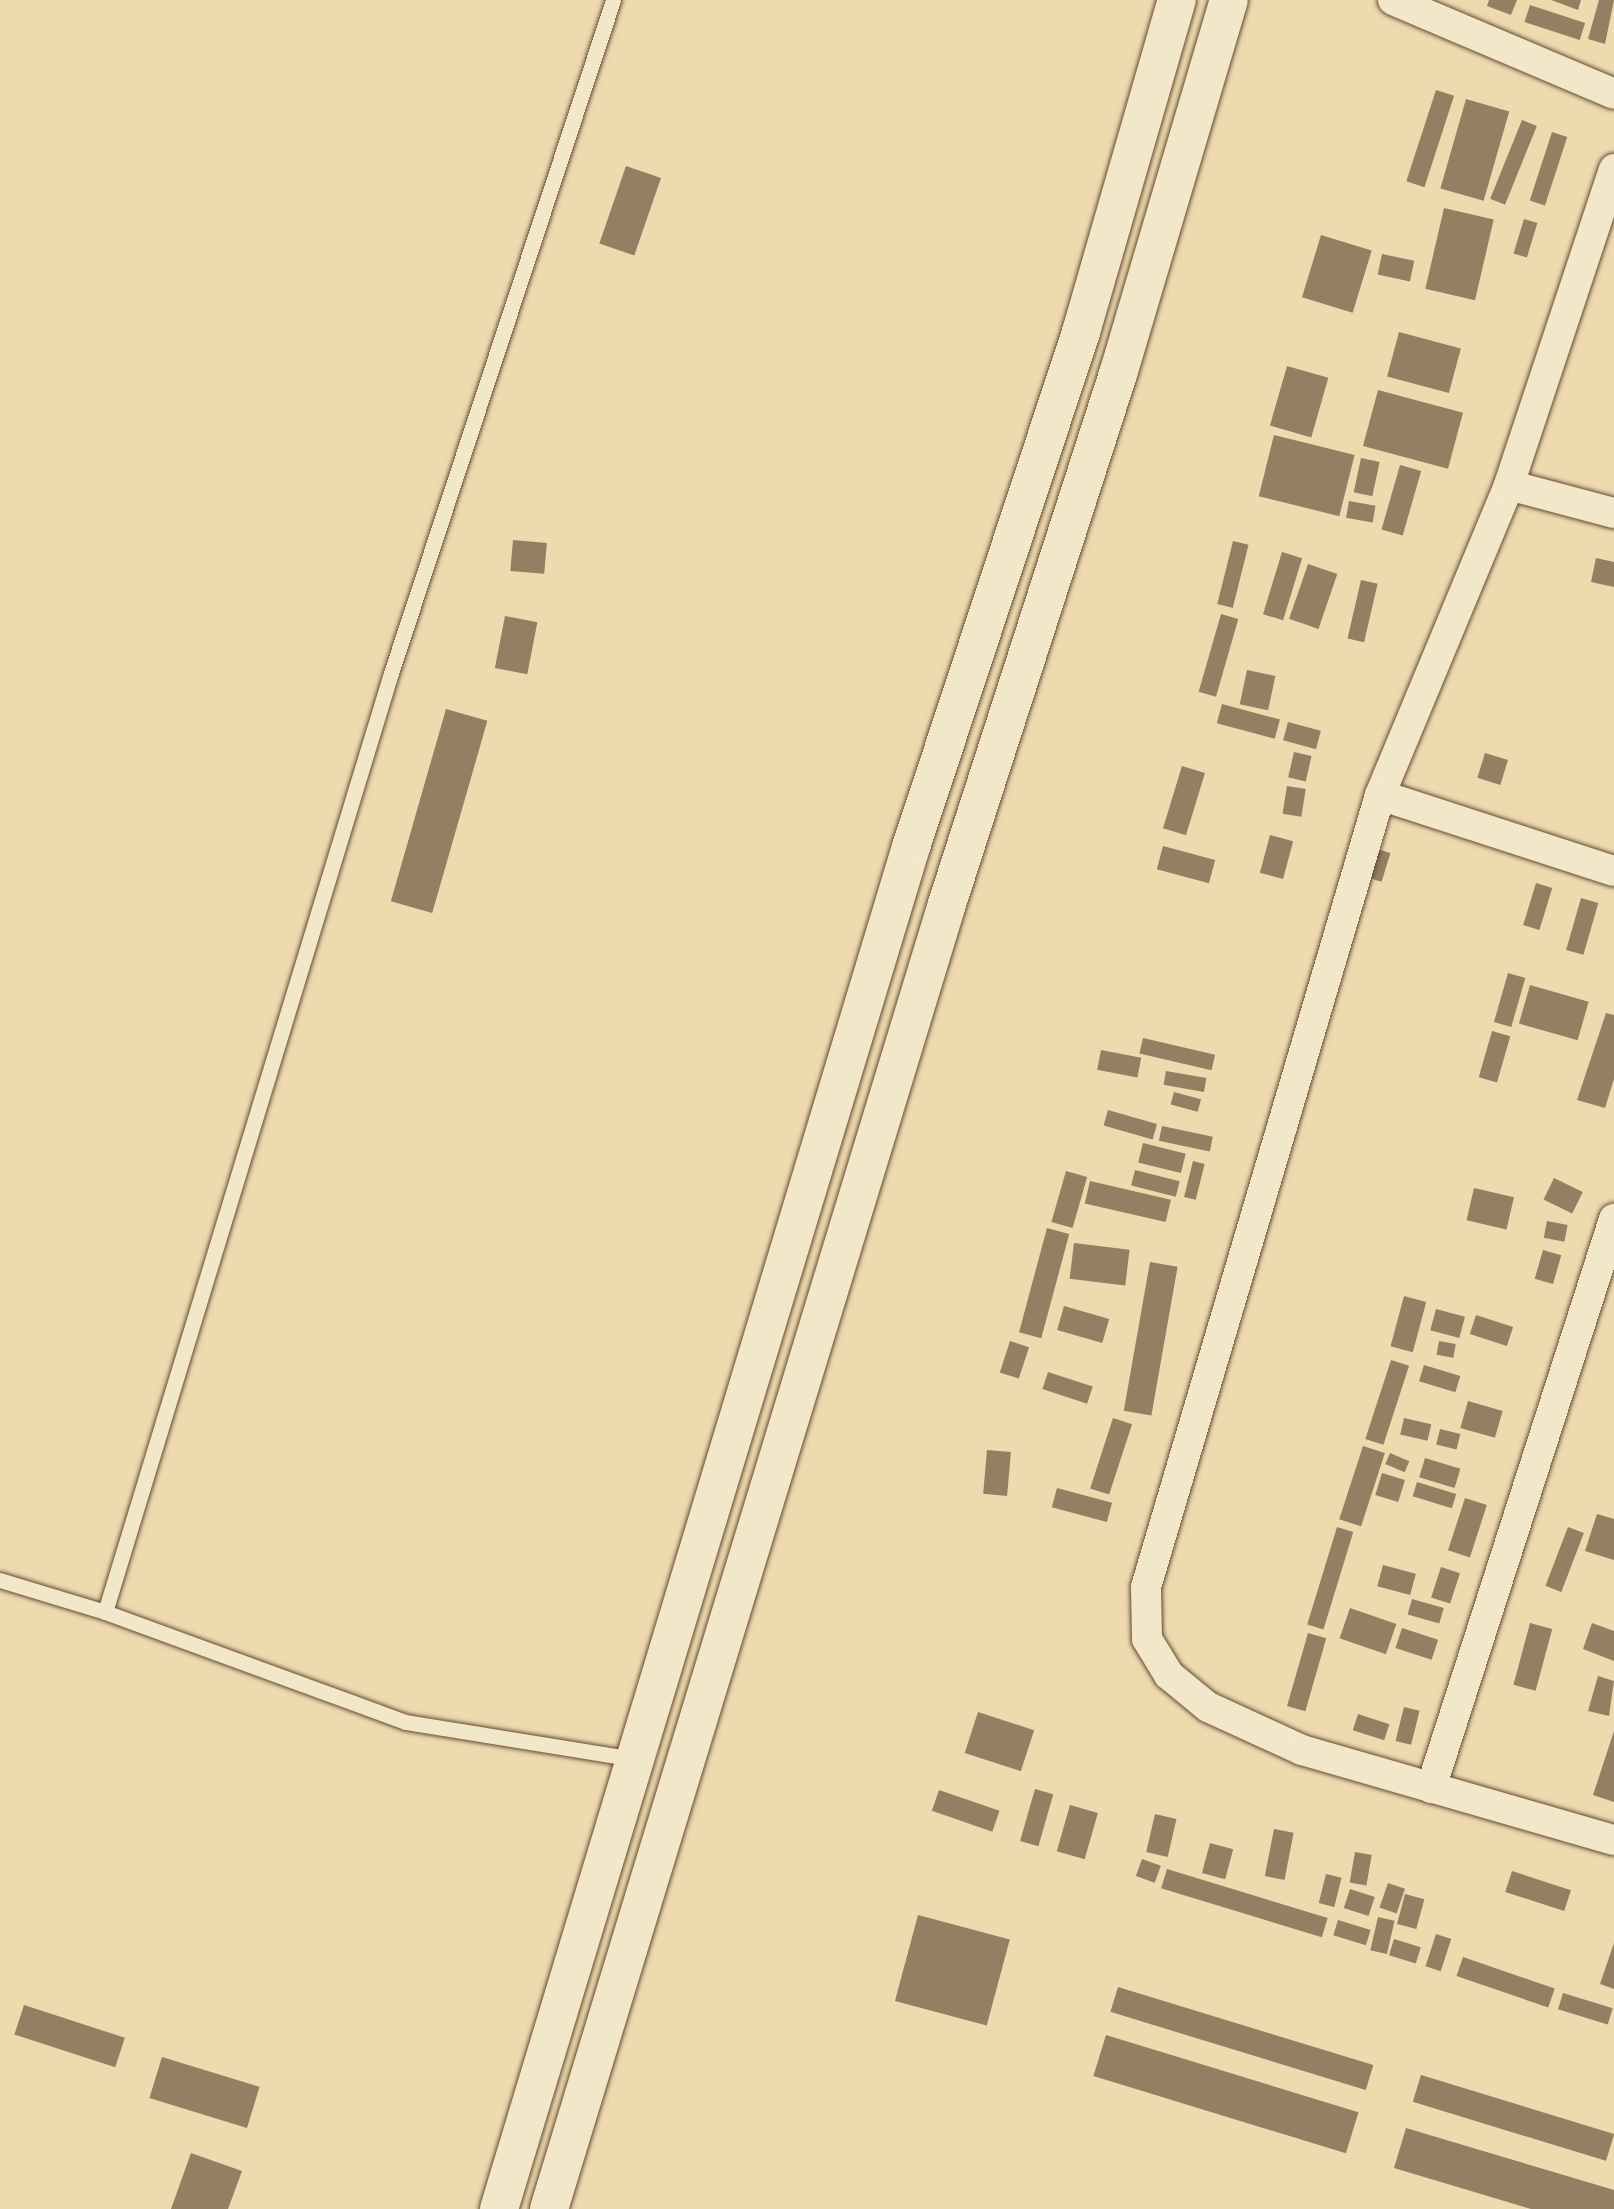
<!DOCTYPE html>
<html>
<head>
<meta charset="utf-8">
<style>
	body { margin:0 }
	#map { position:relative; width:1614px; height:2209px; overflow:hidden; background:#eddaae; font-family:"IM FELL English",serif }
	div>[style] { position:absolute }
	.building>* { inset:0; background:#957e61; transform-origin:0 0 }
	.roads { filter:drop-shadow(0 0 2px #644a35) drop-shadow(0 0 2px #644a35) }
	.service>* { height:15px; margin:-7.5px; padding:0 7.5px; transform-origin:7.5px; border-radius:7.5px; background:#f3e7ca }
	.minor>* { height:30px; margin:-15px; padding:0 15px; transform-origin:15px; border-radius:15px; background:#f3e7ca }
	.tertiary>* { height:38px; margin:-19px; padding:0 19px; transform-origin:19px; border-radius:19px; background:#f3e7ca }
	span { translate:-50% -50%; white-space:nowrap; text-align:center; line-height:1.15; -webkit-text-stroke:10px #f3e7ca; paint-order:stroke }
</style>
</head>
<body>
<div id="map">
	<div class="building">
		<div style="clip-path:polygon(1489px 0,1517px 0,1511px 15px,1487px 6px)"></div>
		<div style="clip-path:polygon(1551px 0,1581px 0,1578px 10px)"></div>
		<div style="clip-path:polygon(1599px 0,1614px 0,1605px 44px,1588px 39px)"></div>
		<div style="left:1530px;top:5px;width:58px;height:18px;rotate:18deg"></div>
		<div style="left:1436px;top:90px;width:19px;height:96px;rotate:18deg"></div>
		<div style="left:1466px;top:99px;width:45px;height:93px;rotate:16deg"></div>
		<div style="left:1522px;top:120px;width:16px;height:85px;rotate:22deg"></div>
		<div style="left:1552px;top:132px;width:16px;height:72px;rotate:18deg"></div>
		<div style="left:626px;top:166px;width:37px;height:82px;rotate:19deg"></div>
		<div style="left:1444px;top:208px;width:51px;height:83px;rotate:13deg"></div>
		<div style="left:1524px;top:219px;width:14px;height:36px;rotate:17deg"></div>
		<div style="left:1321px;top:235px;width:53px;height:65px;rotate:17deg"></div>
		<div style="left:1382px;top:254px;width:33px;height:21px;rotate:12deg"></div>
		<div style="left:1399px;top:332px;width:64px;height:46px;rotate:15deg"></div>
		<div style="left:1287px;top:366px;width:43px;height:62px;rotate:16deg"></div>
		<div style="left:1378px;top:390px;width:88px;height:58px;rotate:15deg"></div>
		<div style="left:1274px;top:435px;width:83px;height:63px;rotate:14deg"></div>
		<div style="left:1361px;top:458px;width:19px;height:35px;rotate:12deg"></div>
		<div style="left:1400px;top:465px;width:22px;height:67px;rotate:16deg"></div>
		<div style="left:1349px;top:501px;width:27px;height:17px;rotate:10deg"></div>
		<div style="left:513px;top:540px;width:34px;height:31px;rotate:5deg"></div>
		<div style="left:1233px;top:541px;width:16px;height:65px;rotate:14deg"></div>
		<div style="left:1282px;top:552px;width:21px;height:65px;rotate:17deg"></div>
		<div style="clip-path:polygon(1596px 558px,1614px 562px,1614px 587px,1591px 582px)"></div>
		<div style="left:1308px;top:564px;width:31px;height:58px;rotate:19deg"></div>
		<div style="left:1361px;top:580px;width:17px;height:60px;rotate:13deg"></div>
		<div style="left:1221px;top:614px;width:18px;height:81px;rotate:16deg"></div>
		<div style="left:505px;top:616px;width:33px;height:53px;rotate:11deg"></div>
		<div style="left:1247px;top:670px;width:29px;height:35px;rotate:12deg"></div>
		<div style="left:1222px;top:704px;width:60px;height:20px;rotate:15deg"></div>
		<div style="left:446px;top:709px;width:43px;height:200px;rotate:16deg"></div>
		<div style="left:1288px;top:722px;width:34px;height:19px;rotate:15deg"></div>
		<div style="left:1294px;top:752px;width:18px;height:26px;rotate:13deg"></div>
		<div style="left:1485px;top:753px;width:24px;height:26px;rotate:17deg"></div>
		<div style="left:1182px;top:766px;width:24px;height:65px;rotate:17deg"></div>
		<div style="left:1287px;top:786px;width:19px;height:28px;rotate:9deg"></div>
		<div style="left:1270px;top:835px;width:24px;height:39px;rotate:15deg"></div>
		<div style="left:1163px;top:846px;width:54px;height:24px;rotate:15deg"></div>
		<div style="left:1377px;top:849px;width:14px;height:30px;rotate:17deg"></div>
		<div style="left:1536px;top:883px;width:17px;height:44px;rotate:17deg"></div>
		<div style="left:1581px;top:898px;width:18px;height:54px;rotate:16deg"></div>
		<div style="left:1508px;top:973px;width:18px;height:51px;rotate:16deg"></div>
		<div style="left:1530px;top:985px;width:61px;height:40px;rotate:16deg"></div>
		<div style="clip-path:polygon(1606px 1013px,1614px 1015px,1614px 1079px,1605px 1108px,1577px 1100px)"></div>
		<div style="left:1492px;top:1031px;width:19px;height:48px;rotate:16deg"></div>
		<div style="left:1143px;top:1038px;width:74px;height:16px;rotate:13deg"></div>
		<div style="left:1101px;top:1050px;width:41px;height:20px;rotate:11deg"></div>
		<div style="left:1166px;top:1071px;width:41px;height:14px;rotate:10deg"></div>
		<div style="left:1174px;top:1092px;width:28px;height:13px;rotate:15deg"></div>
		<div style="left:1108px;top:1110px;width:51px;height:16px;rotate:16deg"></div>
		<div style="left:1162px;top:1126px;width:52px;height:15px;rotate:12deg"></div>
		<div style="left:1143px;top:1143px;width:44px;height:20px;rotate:14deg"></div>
		<div style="left:1193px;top:1161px;width:12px;height:37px;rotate:14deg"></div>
		<div style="left:1135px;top:1170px;width:46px;height:16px;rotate:14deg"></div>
		<div style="left:1066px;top:1171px;width:22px;height:53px;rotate:16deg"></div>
		<div style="left:1554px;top:1178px;width:32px;height:24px;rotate:26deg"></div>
		<div style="left:1090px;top:1181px;width:83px;height:23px;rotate:13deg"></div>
		<div style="left:1474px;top:1188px;width:41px;height:33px;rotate:13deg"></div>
		<div style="left:1547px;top:1221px;width:21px;height:17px;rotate:11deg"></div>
		<div style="left:1047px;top:1228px;width:23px;height:108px;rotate:15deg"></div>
		<div style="left:1074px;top:1243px;width:56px;height:36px;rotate:7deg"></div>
		<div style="left:1543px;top:1250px;width:19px;height:30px;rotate:16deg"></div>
		<div style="left:1150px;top:1262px;width:28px;height:151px;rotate:10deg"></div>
		<div style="left:1404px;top:1296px;width:23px;height:52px;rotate:15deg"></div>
		<div style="left:1064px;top:1306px;width:47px;height:25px;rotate:16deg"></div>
		<div style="left:1436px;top:1309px;width:30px;height:22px;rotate:15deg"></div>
		<div style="left:1476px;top:1315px;width:39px;height:20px;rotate:18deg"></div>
		<div style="left:1010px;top:1341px;width:20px;height:33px;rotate:18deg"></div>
		<div style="left:1439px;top:1341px;width:17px;height:14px;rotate:10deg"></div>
		<div style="left:1391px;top:1360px;width:19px;height:83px;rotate:18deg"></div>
		<div style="left:1424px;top:1365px;width:38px;height:17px;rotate:17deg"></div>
		<div style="left:1048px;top:1372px;width:47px;height:18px;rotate:18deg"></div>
		<div style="left:1468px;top:1401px;width:36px;height:28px;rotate:16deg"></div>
		<div style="left:1113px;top:1418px;width:20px;height:74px;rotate:18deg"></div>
		<div style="left:1404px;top:1418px;width:28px;height:17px;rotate:13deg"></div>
		<div style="left:1440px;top:1429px;width:21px;height:16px;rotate:14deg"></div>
		<div style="left:1363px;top:1446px;width:23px;height:77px;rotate:18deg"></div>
		<div style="left:987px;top:1450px;width:24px;height:44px;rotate:5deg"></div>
		<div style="left:1390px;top:1453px;width:21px;height:12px;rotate:23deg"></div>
		<div style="left:1425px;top:1458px;width:37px;height:20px;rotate:17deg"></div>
		<div style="left:1382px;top:1473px;width:24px;height:23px;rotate:17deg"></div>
		<div style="left:1417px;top:1482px;width:41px;height:15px;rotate:17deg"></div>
		<div style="left:1057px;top:1488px;width:57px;height:20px;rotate:15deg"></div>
		<div style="left:1465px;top:1498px;width:23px;height:55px;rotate:18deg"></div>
		<div style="clip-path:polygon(1597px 1514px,1614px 1519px,1614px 1560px,1585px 1551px)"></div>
		<div style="left:1337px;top:1527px;width:17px;height:102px;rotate:17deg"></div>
		<div style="left:1568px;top:1527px;width:17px;height:63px;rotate:21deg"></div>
		<div style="left:1383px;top:1565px;width:34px;height:22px;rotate:15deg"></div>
		<div style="left:1441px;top:1567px;width:20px;height:32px;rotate:18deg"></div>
		<div style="left:1412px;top:1599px;width:33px;height:16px;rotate:16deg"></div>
		<div style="left:1350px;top:1608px;width:49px;height:32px;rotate:19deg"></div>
		<div style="left:1530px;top:1623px;width:23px;height:64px;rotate:15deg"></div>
		<div style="clip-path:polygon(1592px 1623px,1614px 1631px,1614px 1661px,1583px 1649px)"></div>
		<div style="left:1402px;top:1628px;width:38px;height:21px;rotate:18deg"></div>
		<div style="left:1308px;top:1633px;width:19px;height:76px;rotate:16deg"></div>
		<div style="clip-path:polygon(1598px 1676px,1614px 1681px,1609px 1716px,1588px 1711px)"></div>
		<div style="left:1404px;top:1707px;width:16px;height:35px;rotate:14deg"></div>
		<div style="left:978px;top:1712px;width:59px;height:43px;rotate:18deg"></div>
		<div style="left:1358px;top:1714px;width:33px;height:17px;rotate:18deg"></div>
		<div style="clip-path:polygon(1614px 1731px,1614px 1802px,1593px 1795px)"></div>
		<div style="left:1035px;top:1789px;width:19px;height:54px;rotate:16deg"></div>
		<div style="left:939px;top:1790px;width:64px;height:22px;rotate:19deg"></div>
		<div style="left:1070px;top:1805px;width:29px;height:48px;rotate:16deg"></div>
		<div style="left:1155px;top:1814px;width:22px;height:39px;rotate:13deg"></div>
		<div style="left:1274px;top:1829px;width:20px;height:48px;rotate:11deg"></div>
		<div style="left:1210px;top:1843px;width:24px;height:31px;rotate:15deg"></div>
		<div style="left:1355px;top:1852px;width:17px;height:31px;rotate:10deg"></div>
		<div style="left:1142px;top:1859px;width:20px;height:18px;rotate:20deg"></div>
		<div style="left:1167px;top:1869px;width:168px;height:20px;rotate:17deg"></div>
		<div style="left:1512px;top:1871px;width:62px;height:22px;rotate:18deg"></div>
		<div style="left:1326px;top:1874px;width:16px;height:30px;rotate:14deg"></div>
		<div style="left:1388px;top:1883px;width:18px;height:26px;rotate:19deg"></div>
		<div style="left:1350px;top:1889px;width:26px;height:20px;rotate:18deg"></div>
		<div style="left:1405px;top:1894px;width:20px;height:31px;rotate:15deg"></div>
		<div style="left:918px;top:1915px;width:95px;height:89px;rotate:15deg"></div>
		<div style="left:1378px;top:1917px;width:17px;height:34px;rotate:13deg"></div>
		<div style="left:1338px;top:1920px;width:34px;height:16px;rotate:17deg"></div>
		<div style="left:1436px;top:1934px;width:16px;height:34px;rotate:18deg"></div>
		<div style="left:1394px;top:1939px;width:28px;height:17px;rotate:17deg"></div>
		<div style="clip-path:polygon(1614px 1943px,1614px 1989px,1600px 1984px)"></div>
		<div style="left:1463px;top:1957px;width:97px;height:20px;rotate:19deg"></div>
		<div style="left:1118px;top:1987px;width:267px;height:26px;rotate:17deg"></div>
		<div style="left:1563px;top:1993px;width:52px;height:17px;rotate:17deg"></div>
		<div style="left:24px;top:2005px;width:106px;height:31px;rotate:18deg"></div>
		<div style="left:1106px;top:2035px;width:264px;height:43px;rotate:17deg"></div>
		<div style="left:162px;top:2057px;width:102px;height:43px;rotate:17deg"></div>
		<div style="left:1421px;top:2075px;width:202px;height:28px;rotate:17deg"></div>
		<div style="clip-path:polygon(1406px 2128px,1614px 2190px,1614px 2209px,1531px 2209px,1394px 2168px)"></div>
		<div style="clip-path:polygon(191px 2153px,242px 2171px,228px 2209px,171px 2209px)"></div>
	</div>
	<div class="roads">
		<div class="service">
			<div style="left:0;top:1580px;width:110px;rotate:16.9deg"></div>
			<div style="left:105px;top:1612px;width:320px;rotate:20.1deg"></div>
			<div style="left:406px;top:1722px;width:231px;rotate:9.2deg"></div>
			<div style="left:105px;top:1612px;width:982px;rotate:-73.06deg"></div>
			<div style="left:391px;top:673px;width:709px;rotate:-71.74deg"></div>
		</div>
		<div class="minor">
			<div style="left:1393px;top:0;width:240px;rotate:23deg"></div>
			<div style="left:1614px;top:169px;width:333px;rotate:108.4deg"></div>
			<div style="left:1509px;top:485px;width:336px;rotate:112.6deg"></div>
			<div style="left:1380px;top:795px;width:826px;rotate:106.46deg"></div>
			<div style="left:1146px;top:1587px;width:52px;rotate:88.9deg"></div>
			<div style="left:1147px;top:1639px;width:42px;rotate:58.6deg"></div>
			<div style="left:1169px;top:1675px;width:50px;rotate:39.4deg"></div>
			<div style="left:1208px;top:1707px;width:103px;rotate:24.6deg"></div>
			<div style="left:1302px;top:1750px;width:325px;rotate:16.1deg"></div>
			<div style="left:1509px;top:485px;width:109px;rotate:14.9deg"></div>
			<div style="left:1380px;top:795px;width:246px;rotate:18deg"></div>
			<div style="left:1431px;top:1788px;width:598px;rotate:-72.17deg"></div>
		</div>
		<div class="tertiary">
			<div style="left:499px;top:2209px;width:1426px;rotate:-73.17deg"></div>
			<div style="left:912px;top:844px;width:539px;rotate:-71.73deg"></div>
			<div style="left:1081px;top:332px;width:346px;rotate:-73.9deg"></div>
			<div style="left:549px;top:2209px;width:1364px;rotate:-73.04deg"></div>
			<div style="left:947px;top:904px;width:560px;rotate:-72.12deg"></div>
			<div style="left:1119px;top:371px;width:387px;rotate:-73.5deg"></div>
		</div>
	</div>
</div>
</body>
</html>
